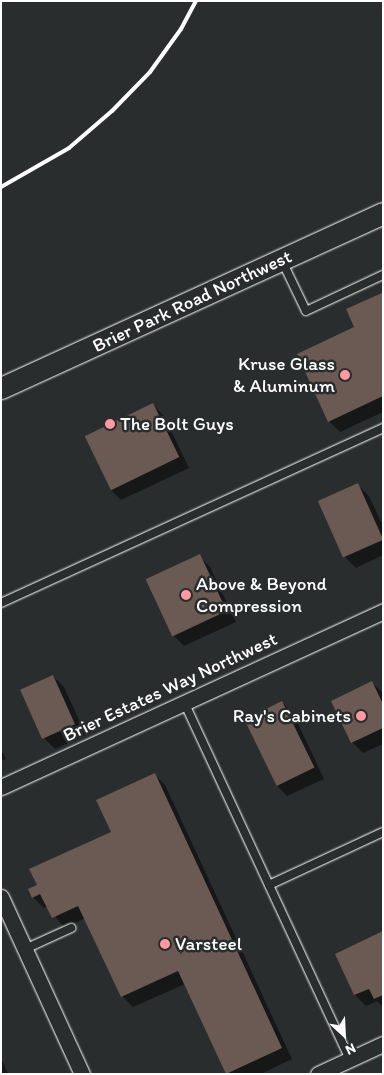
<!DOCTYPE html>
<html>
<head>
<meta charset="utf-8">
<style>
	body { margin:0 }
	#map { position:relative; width:384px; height:1075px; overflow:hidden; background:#2a2d2e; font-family:Itim,sans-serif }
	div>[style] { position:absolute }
	.shadow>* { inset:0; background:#0007 }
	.building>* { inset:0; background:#6b5953; transform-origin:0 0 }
	.roads { filter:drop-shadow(0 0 1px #fff) drop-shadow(0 0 1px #fff) }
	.lane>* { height:8px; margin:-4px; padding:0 4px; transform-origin:4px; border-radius:4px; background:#2a2d2e }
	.street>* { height:15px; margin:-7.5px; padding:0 7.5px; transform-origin:7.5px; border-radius:7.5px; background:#2a2d2e }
	.secondary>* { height:21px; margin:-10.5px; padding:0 10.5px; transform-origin:10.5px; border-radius:10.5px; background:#2a2d2e }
	.rail>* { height:4px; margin:-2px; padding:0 2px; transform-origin:2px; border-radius:2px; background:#fff }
	.dots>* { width:14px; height:14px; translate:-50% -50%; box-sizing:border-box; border:2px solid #2a2d2e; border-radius:50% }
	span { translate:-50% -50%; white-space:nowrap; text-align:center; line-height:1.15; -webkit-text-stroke:5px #2a2d2e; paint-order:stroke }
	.street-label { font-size:19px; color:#fff }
	.poi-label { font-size:19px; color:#fff }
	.right { translate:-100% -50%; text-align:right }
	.left { translate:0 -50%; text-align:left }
	.frame { position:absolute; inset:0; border:2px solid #fff; pointer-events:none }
	.north { position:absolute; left:319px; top:1010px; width:50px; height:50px; -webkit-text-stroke:4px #2a2d2e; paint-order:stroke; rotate:155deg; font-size:14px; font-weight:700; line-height:20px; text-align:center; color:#fff }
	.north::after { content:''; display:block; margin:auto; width:18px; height:22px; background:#fff; clip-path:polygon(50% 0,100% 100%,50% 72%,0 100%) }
</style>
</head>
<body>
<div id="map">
	<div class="shadow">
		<div style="clip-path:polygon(383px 295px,383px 412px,340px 432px,329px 421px)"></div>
		<div style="clip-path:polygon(153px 405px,164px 416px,189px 468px,121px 500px,110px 489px)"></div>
		<div style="clip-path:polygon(358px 485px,369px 496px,383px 526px,383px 555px,356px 568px,345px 557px,320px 502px)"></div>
		<div style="clip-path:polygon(199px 556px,210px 567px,236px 622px,184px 646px,173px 635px)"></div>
		<div style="clip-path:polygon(53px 676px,64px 687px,86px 735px,55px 749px,44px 738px)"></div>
		<div style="clip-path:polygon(372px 683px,383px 693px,383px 744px,363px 753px,352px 742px)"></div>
		<div style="clip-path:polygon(282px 702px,293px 713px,324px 779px,287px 796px,276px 785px)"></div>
		<div style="clip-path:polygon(1px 749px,6px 759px,1px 761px)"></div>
		<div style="clip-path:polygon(154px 774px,165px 785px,292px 1059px,261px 1074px,227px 1074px,185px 984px,133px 1007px,122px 996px,86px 918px,64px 928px,48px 906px,44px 908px,33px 897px,38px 885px,113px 832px)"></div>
		<div style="clip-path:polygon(383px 933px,383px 1007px,377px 1001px,366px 1006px,355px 995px,336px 954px)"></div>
		<div style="clip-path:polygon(1px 1058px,8px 1074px,1px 1074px)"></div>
	</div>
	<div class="building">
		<div style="clip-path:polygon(382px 293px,383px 396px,328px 422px,297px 354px,354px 327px,346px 309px)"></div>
		<div style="left:153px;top:403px;width:60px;height:76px;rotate:64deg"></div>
		<div style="left:358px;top:483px;width:62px;height:44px;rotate:66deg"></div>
		<div style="left:200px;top:554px;width:63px;height:60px;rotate:65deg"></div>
		<div style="left:53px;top:675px;width:54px;height:36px;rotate:66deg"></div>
		<div style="clip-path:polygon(372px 681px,383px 704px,383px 728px,351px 743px,331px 701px)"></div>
		<div style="left:282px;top:701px;width:74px;height:42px;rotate:64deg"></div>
		<div style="clip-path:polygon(155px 773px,282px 1048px,226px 1074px,178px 971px,121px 997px,78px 906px,52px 918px,40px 894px,32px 898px,28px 889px,37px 885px,29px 869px,111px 832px,96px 800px)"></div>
		<div style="clip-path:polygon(383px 931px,383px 995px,374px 999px,369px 989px,354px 995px,335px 954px)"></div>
	</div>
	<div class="roads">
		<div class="lane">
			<div style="left:282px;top:261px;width:55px;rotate:64.4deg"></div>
			<div style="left:306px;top:311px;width:85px;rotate:-25.1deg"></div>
			<div style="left:1px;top:603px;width:420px;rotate:-24.6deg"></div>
			<div style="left:184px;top:702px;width:394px;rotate:65.1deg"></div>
			<div style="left:269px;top:885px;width:126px;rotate:-24.9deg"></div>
			<div style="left:25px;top:949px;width:51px;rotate:-24.5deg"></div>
		</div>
		<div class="street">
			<div style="left:1px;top:787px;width:421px;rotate:-24.7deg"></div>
			<div style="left:1px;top:897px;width:195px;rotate:65.4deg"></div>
			<div style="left:318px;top:1074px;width:72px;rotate:-24.8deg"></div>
		</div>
		<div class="secondary">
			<div style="left:1px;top:388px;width:420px;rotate:-24.6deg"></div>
		</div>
	</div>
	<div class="rail">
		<div style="left:1px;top:187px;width:78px;rotate:-29.8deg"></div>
		<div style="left:69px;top:148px;width:57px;rotate:-40.7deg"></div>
		<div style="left:112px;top:111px;width:54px;rotate:-45.7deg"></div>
		<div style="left:150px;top:72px;width:53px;rotate:-54.2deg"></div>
		<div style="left:181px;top:29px;width:32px;rotate:-62deg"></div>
	</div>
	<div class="dots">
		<div style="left:345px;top:375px;background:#ff9aa2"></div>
		<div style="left:110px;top:424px;background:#ff9aa2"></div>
		<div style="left:186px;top:595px;background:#ff9aa2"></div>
		<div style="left:361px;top:716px;background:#ff9aa2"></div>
		<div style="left:165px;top:944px;background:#ff9aa2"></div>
	</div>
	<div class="street-label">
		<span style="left:192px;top:301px;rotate:-25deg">Brier Park Road Northwest</span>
		<span style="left:170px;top:687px;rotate:-25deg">Brier Estates Way Northwest</span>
	</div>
	<div class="poi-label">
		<span class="right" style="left:335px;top:375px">Kruse Glass<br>&amp; Aluminum</span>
		<span class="left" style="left:120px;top:424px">The Bolt Guys</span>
		<span class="left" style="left:196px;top:595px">Above &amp; Beyond<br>Compression</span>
		<span class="right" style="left:351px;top:716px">Ray's Cabinets</span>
		<span class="left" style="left:175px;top:944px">Varsteel</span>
	</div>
	<div class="frame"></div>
	<div class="north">N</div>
</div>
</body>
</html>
